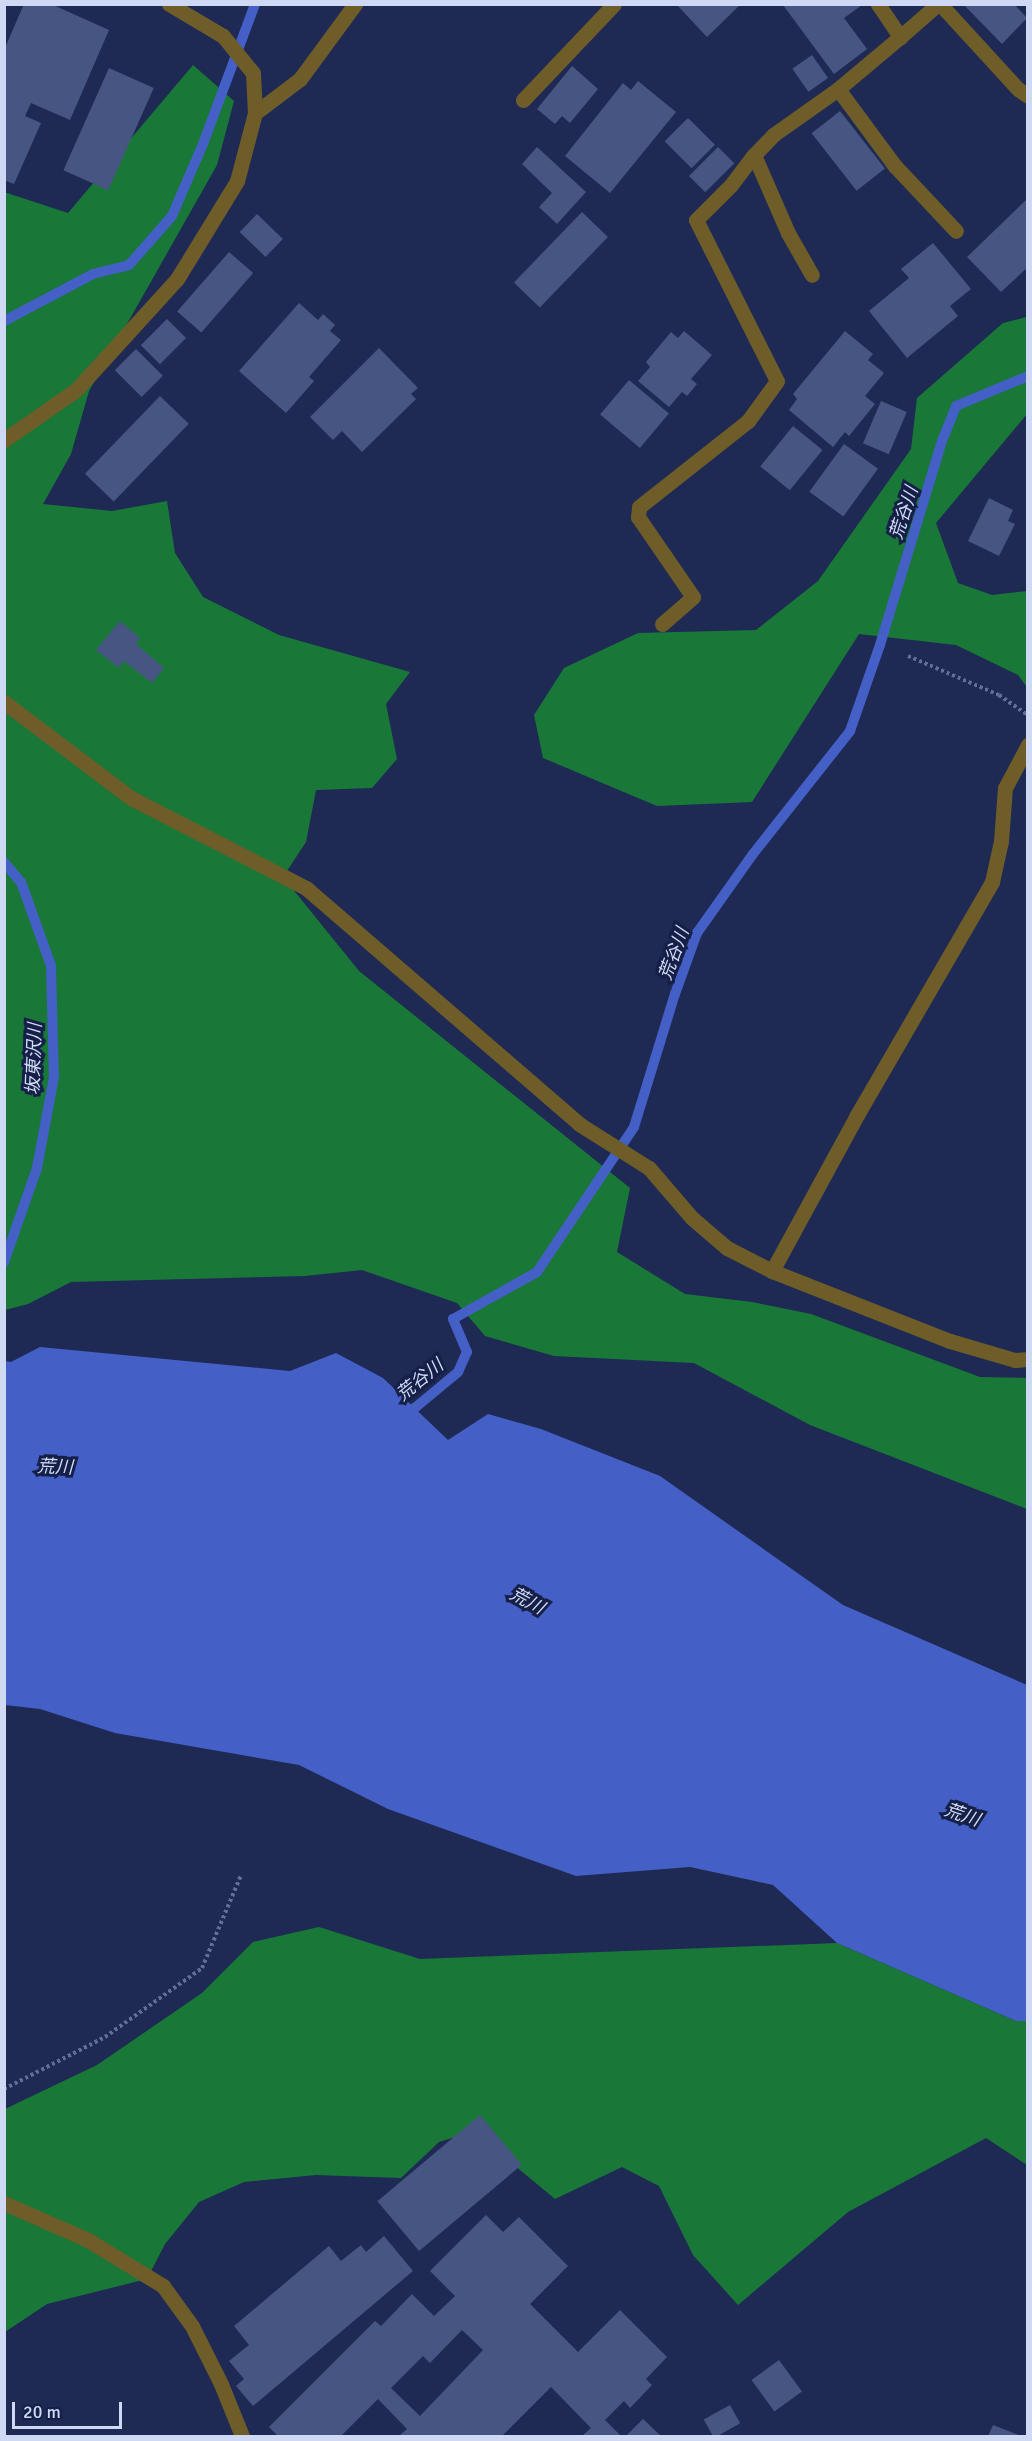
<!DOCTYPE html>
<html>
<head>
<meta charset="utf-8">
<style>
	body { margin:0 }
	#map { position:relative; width:1032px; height:2441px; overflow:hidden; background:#1e2a53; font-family:Signika,"Noto Sans JP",sans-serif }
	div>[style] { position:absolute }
	.forest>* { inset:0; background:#197838 }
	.water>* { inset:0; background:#445fc5 }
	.stream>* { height:10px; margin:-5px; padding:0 5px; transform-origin:5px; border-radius:5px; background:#445fc5 }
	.building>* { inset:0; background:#465582; transform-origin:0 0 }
	.path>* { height:4px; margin-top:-2px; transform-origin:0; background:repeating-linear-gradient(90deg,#636e92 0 3px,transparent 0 6px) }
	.lane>* { height:15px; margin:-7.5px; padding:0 7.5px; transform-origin:7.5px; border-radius:7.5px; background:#6e5c29 }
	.street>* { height:15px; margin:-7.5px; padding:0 7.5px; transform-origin:7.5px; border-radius:7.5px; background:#6e5c29 }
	span { translate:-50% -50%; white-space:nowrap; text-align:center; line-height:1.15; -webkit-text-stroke:6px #151f48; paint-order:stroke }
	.water-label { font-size:18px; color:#d2ddf7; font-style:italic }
	.frame { position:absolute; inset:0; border:6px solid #cfd9f4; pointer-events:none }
	.scale { position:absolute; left:12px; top:2402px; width:110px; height:27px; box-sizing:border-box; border:3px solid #cfd9f4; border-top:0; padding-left:8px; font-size:18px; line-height:21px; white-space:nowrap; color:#cfd9f4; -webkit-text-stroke:4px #151f48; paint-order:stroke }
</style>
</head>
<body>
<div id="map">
	<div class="forest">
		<div style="clip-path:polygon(193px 65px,234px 101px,217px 165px,89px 391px,71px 454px,43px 504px,112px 511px,167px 501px,175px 553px,203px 597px,279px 635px,410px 672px,386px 704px,397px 759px,372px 788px,316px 790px,306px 842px,283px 877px,359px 971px,630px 1188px,617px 1252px,685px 1294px,752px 1302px,811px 1314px,980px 1377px,1027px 1378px,1027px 1509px,810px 1425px,694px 1363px,554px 1356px,485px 1336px,457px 1303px,362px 1270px,305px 1276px,71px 1282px,28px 1304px,5px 1310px,4px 192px,68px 213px)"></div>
		<div style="clip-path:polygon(1027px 317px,1027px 414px,936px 523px,958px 583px,992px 595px,1027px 591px,1027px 687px,1018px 675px,956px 645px,859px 634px,752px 802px,657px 806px,543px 758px,534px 715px,564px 668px,638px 633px,756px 630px,818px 581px,911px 449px,917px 398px,1003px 323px)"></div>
		<div style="clip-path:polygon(319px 1927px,420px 1959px,837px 1943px,1016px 2021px,1027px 2021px,1027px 2165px,986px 2138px,848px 2212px,738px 2305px,693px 2255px,659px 2186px,622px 2167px,555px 2199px,508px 2160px,484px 2128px,439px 2142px,401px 2178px,316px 2175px,244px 2182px,199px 2202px,165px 2244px,147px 2279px,47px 2304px,5px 2332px,5px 2109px,97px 2065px,202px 1993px,253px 1942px)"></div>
	</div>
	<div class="water">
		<div style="clip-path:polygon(40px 1347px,290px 1371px,336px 1353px,383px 1378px,448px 1440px,488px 1414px,541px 1429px,660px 1476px,843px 1605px,1027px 1685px,1027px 2021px,1016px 2021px,837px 1943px,773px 1885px,690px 1867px,576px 1876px,388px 1809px,299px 1765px,115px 1733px,40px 1709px,5px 1705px,5px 1361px,11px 1362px)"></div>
	</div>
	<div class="stream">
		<div style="left:4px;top:321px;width:101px;rotate:-27.8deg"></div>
		<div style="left:93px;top:274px;width:37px;rotate:-14deg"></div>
		<div style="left:129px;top:265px;width:65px;rotate:-48.7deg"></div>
		<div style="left:172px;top:216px;width:78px;rotate:-66.7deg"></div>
		<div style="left:203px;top:144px;width:149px;rotate:-69.6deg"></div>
		<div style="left:4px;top:862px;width:26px;rotate:50deg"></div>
		<div style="left:21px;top:882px;width:89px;rotate:70.3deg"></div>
		<div style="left:51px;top:966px;width:111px;rotate:88.5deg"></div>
		<div style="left:54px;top:1077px;width:93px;rotate:100.6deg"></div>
		<div style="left:37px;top:1168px;width:100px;rotate:109.3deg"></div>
		<div style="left:404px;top:1414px;width:14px;rotate:-30deg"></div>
		<div style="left:416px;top:1407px;width:55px;rotate:-39.8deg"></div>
		<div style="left:458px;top:1372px;width:22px;rotate:-66deg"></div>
		<div style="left:467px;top:1352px;width:36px;rotate:-113deg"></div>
		<div style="left:453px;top:1319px;width:96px;rotate:-29.2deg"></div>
		<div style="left:537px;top:1272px;width:174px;rotate:-56.2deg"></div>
		<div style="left:634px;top:1127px;width:139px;rotate:-72.9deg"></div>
		<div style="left:675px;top:994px;width:65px;rotate:-70.2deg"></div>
		<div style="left:697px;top:933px;width:97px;rotate:-54.7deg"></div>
		<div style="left:753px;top:854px;width:157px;rotate:-51.7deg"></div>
		<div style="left:850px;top:731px;width:91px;rotate:-70.8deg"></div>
		<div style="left:880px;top:645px;width:213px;rotate:-73.1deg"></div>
		<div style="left:942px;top:441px;width:38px;rotate:-68deg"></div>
		<div style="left:956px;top:406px;width:78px;rotate:-22.6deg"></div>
	</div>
	<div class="building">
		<div style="clip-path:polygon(24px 4px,51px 4px,109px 30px,70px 120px,31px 103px,25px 116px,41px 123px,14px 184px,4px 180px,4px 50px)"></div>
		<div style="clip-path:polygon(676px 4px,741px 4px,707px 37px)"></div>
		<div style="clip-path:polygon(963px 4px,1014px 4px,1027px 18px,1002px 44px)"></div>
		<div style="clip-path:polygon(783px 5px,862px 5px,844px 18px,867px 49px,834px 74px)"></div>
		<div style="left:812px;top:55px;width:28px;height:24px;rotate:55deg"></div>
		<div style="clip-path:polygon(572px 66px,598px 89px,570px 123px,562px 116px,555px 124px,537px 109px)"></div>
		<div style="left:109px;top:68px;width:49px;height:112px;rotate:24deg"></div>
		<div style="clip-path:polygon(638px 81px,676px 112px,610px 193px,565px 156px,623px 83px,631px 90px)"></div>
		<div style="left:840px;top:111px;width:73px;height:36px;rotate:52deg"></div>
		<div style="left:688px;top:118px;width:38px;height:33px;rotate:45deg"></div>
		<div style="clip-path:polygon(537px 147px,586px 192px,557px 224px,539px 207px,552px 193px,522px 164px)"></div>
		<div style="left:718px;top:147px;width:23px;height:41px;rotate:45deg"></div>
		<div style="clip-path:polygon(1028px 198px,1028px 267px,1001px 292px,967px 257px)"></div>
		<div style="left:582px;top:212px;width:36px;height:98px;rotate:44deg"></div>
		<div style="left:257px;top:214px;width:36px;height:25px;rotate:44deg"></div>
		<div style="clip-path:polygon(933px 243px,971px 289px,950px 306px,958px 316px,907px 358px,869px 311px,909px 278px,901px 269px)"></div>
		<div style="left:229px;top:252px;width:32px;height:79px;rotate:41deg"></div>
		<div style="clip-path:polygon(299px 303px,318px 320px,323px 314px,335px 325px,330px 331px,341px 340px,309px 377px,314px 381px,286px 413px,239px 371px)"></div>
		<div style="left:167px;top:319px;width:27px;height:37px;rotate:45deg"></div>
		<div style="clip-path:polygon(684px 331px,712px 355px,691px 379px,697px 384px,687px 396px,682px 392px,669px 407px,638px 381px,650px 367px,646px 362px,671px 332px,678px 338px)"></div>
		<div style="clip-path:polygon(845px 331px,873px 354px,868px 360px,884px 373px,865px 396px,875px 404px,849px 436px,845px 432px,833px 447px,789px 410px,797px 399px,793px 394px)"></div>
		<div style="clip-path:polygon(379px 348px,418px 388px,411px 394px,416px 399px,362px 452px,342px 431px,333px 440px,310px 417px)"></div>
		<div style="left:136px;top:349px;width:38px;height:30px;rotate:45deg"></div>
		<div style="left:629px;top:380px;width:52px;height:45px;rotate:40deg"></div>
		<div style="left:160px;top:396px;width:40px;height:108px;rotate:44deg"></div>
		<div style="left:881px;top:401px;width:28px;height:46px;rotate:23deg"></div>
		<div style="left:793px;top:426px;width:38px;height:52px;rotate:39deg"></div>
		<div style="left:844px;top:444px;width:42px;height:59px;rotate:36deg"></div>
		<div style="clip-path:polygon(989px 498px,1013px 510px,1008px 521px,1015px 524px,999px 556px,968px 541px)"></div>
		<div style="clip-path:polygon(120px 621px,140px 638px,136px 644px,164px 668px,152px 683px,124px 661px,119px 668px,96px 650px)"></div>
		<div style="left:480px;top:2115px;width:65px;height:134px;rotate:50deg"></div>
		<div style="clip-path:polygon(evenodd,486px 2215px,503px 2232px,519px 2217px,568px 2266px,530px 2304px,578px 2352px,620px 2310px,667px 2357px,646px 2379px,652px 2385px,630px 2408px,624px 2401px,605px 2420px,621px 2436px,582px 2436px,591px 2428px,551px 2387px,502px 2436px,399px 2436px,407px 2429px,378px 2399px,341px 2436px,278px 2436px,269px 2427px,375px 2321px,381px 2326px,412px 2294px,434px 2316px,455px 2296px,430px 2271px,486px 2215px,462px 2330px,483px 2350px,420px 2416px,391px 2388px,423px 2356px,430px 2363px,462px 2330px)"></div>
		<div style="clip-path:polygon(384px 2236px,413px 2271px,253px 2406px,236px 2386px,244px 2379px,229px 2361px,249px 2345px,234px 2326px,329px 2246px,341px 2261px,361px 2245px,366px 2252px)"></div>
		<div style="left:779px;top:2360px;width:39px;height:34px;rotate:54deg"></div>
		<div style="left:730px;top:2405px;width:21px;height:30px;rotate:61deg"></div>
		<div style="clip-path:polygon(643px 2419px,661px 2436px,626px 2436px)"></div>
		<div style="clip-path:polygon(993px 2425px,1021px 2436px,988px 2436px)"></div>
	</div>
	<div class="path">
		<div style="left:908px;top:656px;width:99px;rotate:23.2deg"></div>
		<div style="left:999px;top:695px;width:35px;rotate:35deg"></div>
		<div style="left:4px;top:2089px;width:114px;rotate:-27.2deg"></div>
		<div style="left:105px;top:2037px;width:119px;rotate:-35.4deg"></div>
		<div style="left:202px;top:1968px;width:101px;rotate:-67.2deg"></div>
	</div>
	<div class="lane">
		<div style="left:838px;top:89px;width:96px;rotate:53.5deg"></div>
		<div style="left:895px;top:166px;width:89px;rotate:46.8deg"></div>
		<div style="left:754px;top:155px;width:85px;rotate:66.4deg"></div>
		<div style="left:788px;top:233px;width:48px;rotate:60.3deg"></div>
	</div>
	<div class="street">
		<div style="left:878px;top:4px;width:40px;rotate:56deg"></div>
		<div style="left:900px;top:37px;width:50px;rotate:-41deg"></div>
		<div style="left:940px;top:4px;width:115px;rotate:47.5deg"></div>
		<div style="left:1018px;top:89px;width:12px;rotate:35deg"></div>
		<div style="left:523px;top:100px;width:132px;rotate:-46.5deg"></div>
		<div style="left:255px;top:113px;width:56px;rotate:-37.1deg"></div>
		<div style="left:300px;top:79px;width:93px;rotate:-53.7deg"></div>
		<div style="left:4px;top:440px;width:88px;rotate:-34.8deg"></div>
		<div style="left:76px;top:390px;width:150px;rotate:-47.7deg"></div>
		<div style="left:177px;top:279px;width:115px;rotate:-58.5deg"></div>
		<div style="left:237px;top:181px;width:70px;rotate:-75.2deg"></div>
		<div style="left:255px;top:113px;width:40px;rotate:-92.9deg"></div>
		<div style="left:253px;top:73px;width:48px;rotate:-129deg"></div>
		<div style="left:223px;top:36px;width:63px;rotate:-149.3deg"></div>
		<div style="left:662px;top:624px;width:41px;rotate:-41.1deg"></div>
		<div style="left:693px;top:597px;width:97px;rotate:-124.5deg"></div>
		<div style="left:638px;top:517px;width:10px;rotate:-84deg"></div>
		<div style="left:639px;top:507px;width:139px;rotate:-38.3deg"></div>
		<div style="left:748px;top:421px;width:49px;rotate:-54.1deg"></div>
		<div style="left:777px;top:381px;width:180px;rotate:-116.7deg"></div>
		<div style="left:696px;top:220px;width:49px;rotate:-45deg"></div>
		<div style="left:731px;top:185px;width:38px;rotate:-53deg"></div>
		<div style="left:754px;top:155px;width:28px;rotate:-46deg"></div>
		<div style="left:773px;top:135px;width:80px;rotate:-35.3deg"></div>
		<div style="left:838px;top:89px;width:81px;rotate:-40deg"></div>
		<div style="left:4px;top:702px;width:159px;rotate:37.1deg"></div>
		<div style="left:131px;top:798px;width:197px;rotate:27.2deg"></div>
		<div style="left:306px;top:888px;width:361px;rotate:40.8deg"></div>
		<div style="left:579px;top:1124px;width:83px;rotate:32.2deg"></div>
		<div style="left:649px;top:1168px;width:66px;rotate:49.3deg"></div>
		<div style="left:692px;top:1218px;width:46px;rotate:40.6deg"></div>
		<div style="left:727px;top:1248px;width:51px;rotate:27.1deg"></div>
		<div style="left:772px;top:1271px;width:191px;rotate:21.5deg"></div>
		<div style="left:950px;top:1341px;width:68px;rotate:16.3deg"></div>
		<div style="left:1015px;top:1360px;width:13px;rotate:-4deg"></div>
		<div style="left:772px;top:1271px;width:178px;rotate:-61.4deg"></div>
		<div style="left:857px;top:1115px;width:269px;rotate:-59.9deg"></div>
		<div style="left:992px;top:882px;width:42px;rotate:-77.6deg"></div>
		<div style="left:1001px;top:841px;width:53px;rotate:-85.7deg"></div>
		<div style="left:1005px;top:788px;width:49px;rotate:-61.9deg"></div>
		<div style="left:4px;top:2203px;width:92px;rotate:23.8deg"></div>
		<div style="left:88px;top:2240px;width:88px;rotate:31.5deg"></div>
		<div style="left:163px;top:2286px;width:49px;rotate:54.1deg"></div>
		<div style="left:192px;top:2326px;width:65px;rotate:63.4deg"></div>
		<div style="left:221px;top:2384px;width:56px;rotate:68deg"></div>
	</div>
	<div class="water-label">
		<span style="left:904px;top:513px;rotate:-72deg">荒谷川</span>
		<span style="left:674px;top:954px;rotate:-70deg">荒谷川</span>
		<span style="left:34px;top:1059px;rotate:-88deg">坂東沢川</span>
		<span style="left:420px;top:1380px;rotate:-39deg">荒谷川</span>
		<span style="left:55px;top:1467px;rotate:2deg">荒川</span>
		<span style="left:527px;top:1601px;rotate:28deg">荒川</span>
		<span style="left:962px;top:1815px;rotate:19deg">荒川</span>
	</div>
	<div class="frame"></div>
	<div class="scale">20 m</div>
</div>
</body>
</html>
